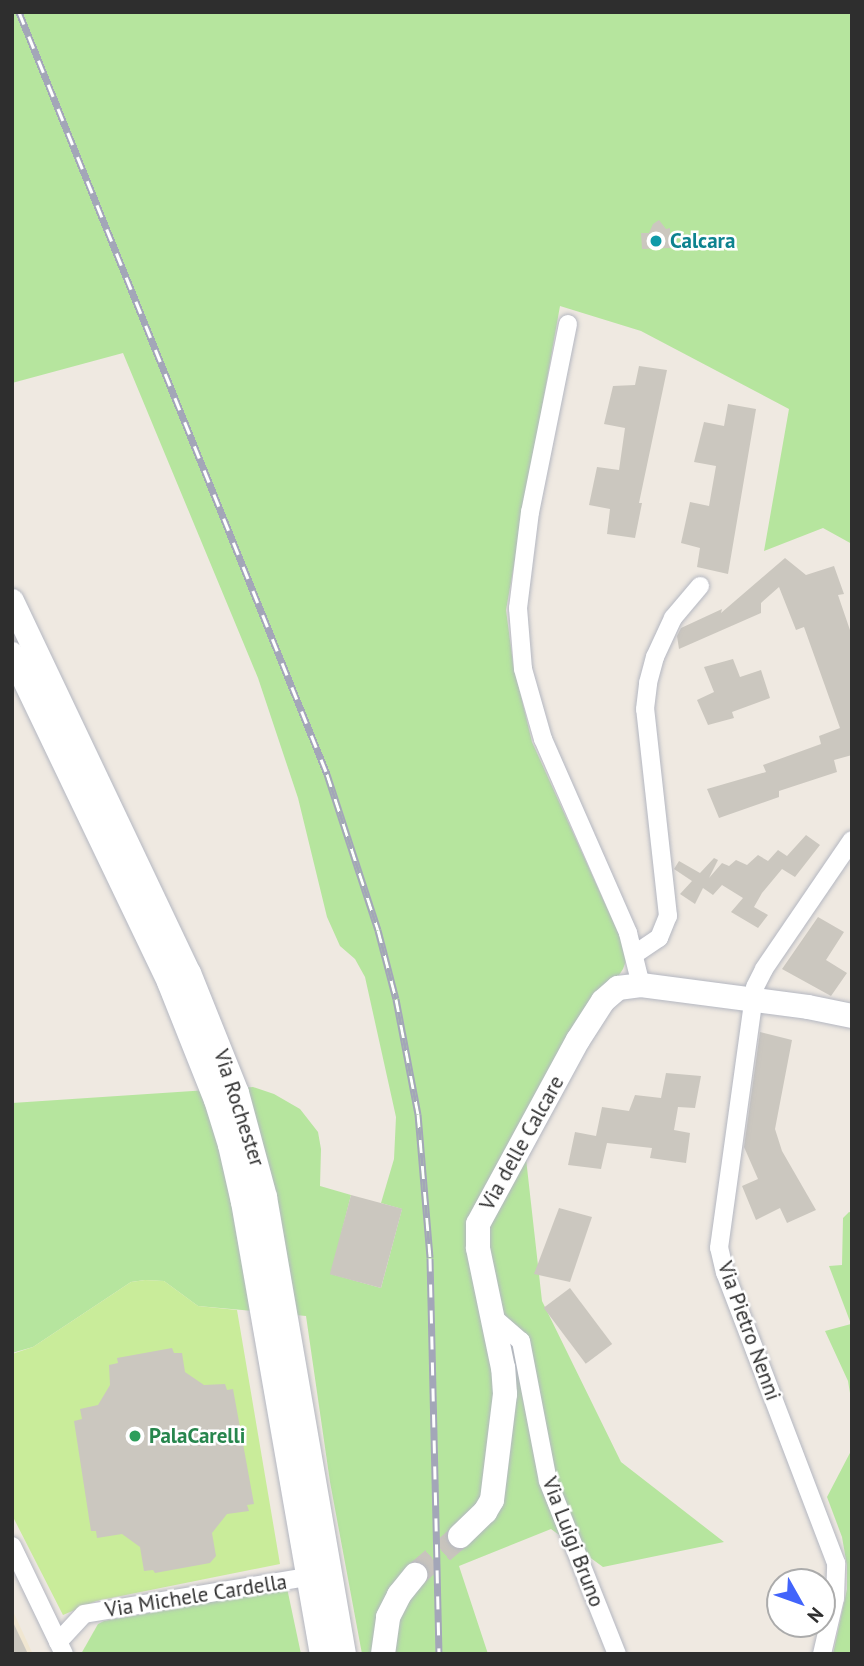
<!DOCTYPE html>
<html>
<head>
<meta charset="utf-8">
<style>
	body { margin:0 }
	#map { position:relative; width:864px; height:1666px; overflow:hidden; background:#efe9e1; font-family:"PT Sans",sans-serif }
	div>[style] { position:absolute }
	.education>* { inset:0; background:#f0e6d1 }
	.green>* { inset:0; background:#b6e59e }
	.pitch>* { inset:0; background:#c9ec9a }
	.building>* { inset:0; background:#cbc7bf; transform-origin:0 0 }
	.secondary-tunnel>* { height:24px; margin-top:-12px; transform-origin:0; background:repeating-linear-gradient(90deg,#c8c4bd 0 24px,transparent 0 36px) }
	.roads { filter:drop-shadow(0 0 2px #b4b7c1) drop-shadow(0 0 2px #b4b7c1) }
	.minor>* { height:18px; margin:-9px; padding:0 9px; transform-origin:9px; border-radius:9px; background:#fff }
	.secondary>* { height:24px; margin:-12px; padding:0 12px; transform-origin:12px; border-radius:12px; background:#fff }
	.rail>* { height:7px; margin-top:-3.5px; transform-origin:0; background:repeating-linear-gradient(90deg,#fff 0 13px,#a3a6b8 0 26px); box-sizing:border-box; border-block:2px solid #a3a6b8 }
	.dots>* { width:19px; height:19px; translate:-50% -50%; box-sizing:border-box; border:4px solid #fff; border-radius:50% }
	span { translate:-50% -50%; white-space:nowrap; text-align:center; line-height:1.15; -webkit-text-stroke:5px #fff; paint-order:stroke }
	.culture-label { font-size:21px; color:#0d838f; font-weight:700 }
	.left { translate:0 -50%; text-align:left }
	.street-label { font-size:21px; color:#2e2e2e }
	.leisure-label { font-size:21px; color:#27864d; font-weight:700 }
	.frame { position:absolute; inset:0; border:14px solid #2e2e2e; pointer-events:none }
	.north { position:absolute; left:766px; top:1568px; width:70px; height:70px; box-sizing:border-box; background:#fff; border:2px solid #ababab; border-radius:50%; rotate:130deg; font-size:19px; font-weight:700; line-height:28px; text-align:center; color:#2e2e2e }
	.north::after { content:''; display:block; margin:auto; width:24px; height:32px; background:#4264fb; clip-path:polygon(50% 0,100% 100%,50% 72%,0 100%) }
</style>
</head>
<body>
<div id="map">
	<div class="education">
		<div style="clip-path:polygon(12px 1609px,30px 1648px,33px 1654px,12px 1654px)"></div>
	</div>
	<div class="green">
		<div style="clip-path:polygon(12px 12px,852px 12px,852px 544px,823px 528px,764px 551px,789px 409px,641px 331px,560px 306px,506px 610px,513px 663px,532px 742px,621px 939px,627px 958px,623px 969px,522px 1123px,542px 1301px,621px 1462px,724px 1542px,603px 1567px,551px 1529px,459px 1566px,488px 1654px,362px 1654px,330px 1482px,306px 1316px,198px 1306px,164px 1281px,145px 1280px,131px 1282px,33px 1347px,12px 1353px,12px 1103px,253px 1087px,274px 1094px,300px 1109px,318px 1132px,321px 1149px,320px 1186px,351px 1195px,331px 1274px,381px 1288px,402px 1209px,381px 1203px,394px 1159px,396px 1117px,365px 977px,355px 959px,340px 946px,327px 917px,298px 798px,258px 678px,123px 353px,12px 383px)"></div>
		<div style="clip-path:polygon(849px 1212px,852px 1213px,852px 1405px,848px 1381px,825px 1331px,851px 1324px,829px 1266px,842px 1265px,843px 1218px)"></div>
		<div style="clip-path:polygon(852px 1449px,852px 1654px,833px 1654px,847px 1589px,847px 1566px,842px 1537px,827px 1497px)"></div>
		<div style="clip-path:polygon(287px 1588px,301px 1654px,81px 1654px,98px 1624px,104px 1621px)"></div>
	</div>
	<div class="pitch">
		<div style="clip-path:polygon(145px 1280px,164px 1281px,198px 1306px,237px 1310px,280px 1564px,96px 1601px,63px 1615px,12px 1515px,12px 1354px,33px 1347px,131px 1282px)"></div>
	</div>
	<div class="building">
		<div style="clip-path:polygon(659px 220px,666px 229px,670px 228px,670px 248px,642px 249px,641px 233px,649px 233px,653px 224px)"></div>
		<div style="clip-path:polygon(639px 366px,667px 370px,639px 503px,642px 503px,635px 538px,607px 534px,610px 509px,589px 505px,597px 467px,619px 470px,625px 428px,604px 424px,613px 386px,635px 385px)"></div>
		<div style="clip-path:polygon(728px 404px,756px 409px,728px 574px,697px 567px,700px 548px,681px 543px,690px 502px,709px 506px,716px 466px,694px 462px,704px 422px,724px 426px)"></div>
		<div style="clip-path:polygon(785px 558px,806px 575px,834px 566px,844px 594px,838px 595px,852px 636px,852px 755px,834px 760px,837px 772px,779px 791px,779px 797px,719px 818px,707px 789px,766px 772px,763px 765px,821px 744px,819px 736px,840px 728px,804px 627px,796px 630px,779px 587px,761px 603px,761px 613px,679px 649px,677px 636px,681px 628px,722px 609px,721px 613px)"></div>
		<div style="clip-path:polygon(733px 659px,740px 677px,761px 670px,770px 698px,732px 712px,734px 718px,708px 725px,697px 700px,714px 692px,704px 667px)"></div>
		<div style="clip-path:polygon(806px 835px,820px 845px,795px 877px,782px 869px,762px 893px,754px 907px,768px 915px,758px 928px,731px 912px,743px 898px,722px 885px,713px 895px,703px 888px,695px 904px,680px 894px,692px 881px,674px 869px,679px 861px,700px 873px,714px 858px,718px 860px,709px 878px,722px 863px,729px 866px,736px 860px,747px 865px,758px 855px,768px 861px,778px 850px,787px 856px)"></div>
		<div style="clip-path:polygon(818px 917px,844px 932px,826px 960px,847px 973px,831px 996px,782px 969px)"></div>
		<div style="clip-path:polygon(760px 1032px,792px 1040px,775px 1129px,782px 1151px,816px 1210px,787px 1223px,780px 1208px,756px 1220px,742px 1186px,758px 1179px,744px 1147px)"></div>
		<div style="clip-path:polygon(666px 1073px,701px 1076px,695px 1108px,678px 1107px,674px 1130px,690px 1133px,686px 1163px,650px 1158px,652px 1148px,607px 1143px,601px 1169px,568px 1165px,575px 1132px,596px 1136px,602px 1107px,629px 1111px,635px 1095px,661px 1098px)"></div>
		<div style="left:351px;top:1195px;width:53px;height:82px;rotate:15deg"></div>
		<div style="clip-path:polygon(559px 1208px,592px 1217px,570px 1282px,534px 1274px)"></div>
		<div style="left:570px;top:1288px;width:70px;height:33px;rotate:53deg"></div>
		<div style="clip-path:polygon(172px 1348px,174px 1353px,182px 1353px,185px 1372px,204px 1385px,225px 1384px,227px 1390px,233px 1389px,254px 1504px,247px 1505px,249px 1511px,227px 1514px,212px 1533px,216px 1556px,210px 1563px,155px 1573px,153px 1570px,144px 1571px,140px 1547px,122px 1534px,97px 1538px,96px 1531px,91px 1531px,74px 1421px,82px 1419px,80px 1409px,98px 1405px,110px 1385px,109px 1365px,118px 1363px,117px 1358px)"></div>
		<div style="clip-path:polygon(12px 1620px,28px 1654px,12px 1654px)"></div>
	</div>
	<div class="secondary-tunnel">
		<div style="left:415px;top:1575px;width:60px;rotate:-40.9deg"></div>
	</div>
	<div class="roads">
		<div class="minor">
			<div style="left:568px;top:324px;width:192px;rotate:101.4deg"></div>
			<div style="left:530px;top:512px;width:97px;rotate:97.1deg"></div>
			<div style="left:518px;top:608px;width:61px;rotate:85.3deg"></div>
			<div style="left:523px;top:669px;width:73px;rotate:74.1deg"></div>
			<div style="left:543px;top:739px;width:212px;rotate:66.3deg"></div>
			<div style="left:628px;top:933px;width:54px;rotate:76deg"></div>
			<div style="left:635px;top:954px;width:29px;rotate:-34deg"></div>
			<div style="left:659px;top:938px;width:24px;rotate:-68deg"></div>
			<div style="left:668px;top:916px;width:208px;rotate:-96.3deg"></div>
			<div style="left:645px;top:709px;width:26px;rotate:-83deg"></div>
			<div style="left:648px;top:683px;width:27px;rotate:-75deg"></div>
			<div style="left:655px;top:657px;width:43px;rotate:-65.2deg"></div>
			<div style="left:673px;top:618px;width:42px;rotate:-49.8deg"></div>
			<div style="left:493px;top:1317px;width:37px;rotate:41deg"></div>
			<div style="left:521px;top:1341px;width:143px;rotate:79.1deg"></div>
			<div style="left:548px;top:1481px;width:186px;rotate:68.3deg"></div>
			<div style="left:12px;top:1546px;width:120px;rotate:64.3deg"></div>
			<div style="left:58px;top:1642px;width:38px;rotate:-47deg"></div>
			<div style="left:84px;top:1614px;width:227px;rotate:-9.4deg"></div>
			<div style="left:822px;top:1654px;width:57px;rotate:-76.9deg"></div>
			<div style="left:835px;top:1598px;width:35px;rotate:-88deg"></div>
			<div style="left:836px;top:1563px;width:311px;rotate:-110.9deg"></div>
			<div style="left:725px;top:1273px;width:26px;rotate:-103deg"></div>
			<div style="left:719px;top:1248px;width:263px;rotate:-82.1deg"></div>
			<div style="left:755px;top:987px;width:20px;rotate:-63deg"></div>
			<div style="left:764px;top:969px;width:156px;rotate:-55.7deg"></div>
		</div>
		<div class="secondary">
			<div style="left:12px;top:601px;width:412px;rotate:64.6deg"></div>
			<div style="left:189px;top:973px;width:129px;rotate:68.2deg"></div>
			<div style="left:237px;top:1093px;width:108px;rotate:74.9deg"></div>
			<div style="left:265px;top:1197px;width:464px;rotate:80.2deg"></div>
			<div style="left:12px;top:654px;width:364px;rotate:64.4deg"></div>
			<div style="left:169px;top:982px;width:127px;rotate:68.3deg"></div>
			<div style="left:216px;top:1100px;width:47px;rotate:72.7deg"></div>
			<div style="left:230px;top:1145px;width:58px;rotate:77.2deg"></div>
			<div style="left:243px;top:1202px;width:459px;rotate:80.1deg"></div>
			<div style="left:460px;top:1536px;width:35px;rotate:-44deg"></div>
			<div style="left:485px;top:1512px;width:14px;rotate:-60deg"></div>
			<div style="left:492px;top:1500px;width:107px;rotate:-83deg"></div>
			<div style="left:505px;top:1394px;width:26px;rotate:-94deg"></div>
			<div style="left:503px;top:1368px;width:123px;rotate:-101.8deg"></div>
			<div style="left:478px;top:1248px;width:24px;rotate:-90deg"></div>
			<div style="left:478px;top:1224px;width:209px;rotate:-61.5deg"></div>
			<div style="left:578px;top:1040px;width:46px;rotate:-57.3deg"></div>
			<div style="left:603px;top:1001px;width:20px;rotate:-41deg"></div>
			<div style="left:618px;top:988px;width:23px;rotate:-7deg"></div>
			<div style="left:641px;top:985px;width:168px;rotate:7.5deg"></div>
			<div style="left:808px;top:1007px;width:45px;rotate:11.6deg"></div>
			<div style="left:383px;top:1654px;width:37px;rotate:-82deg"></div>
			<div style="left:388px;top:1617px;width:25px;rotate:-63deg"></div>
			<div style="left:399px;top:1595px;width:26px;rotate:-51deg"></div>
		</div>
	</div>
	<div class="rail">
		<div style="left:19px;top:12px;width:822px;rotate:67.99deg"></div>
		<div style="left:327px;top:774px;width:164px;rotate:71.9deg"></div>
		<div style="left:378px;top:930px;width:71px;rotate:75.4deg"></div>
		<div style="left:396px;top:999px;width:117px;rotate:79.2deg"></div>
		<div style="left:418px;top:1114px;width:144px;rotate:85.2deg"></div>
		<div style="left:430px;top:1258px;width:396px;rotate:88.7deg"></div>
	</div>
	<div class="dots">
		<div style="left:656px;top:241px;background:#0f9aa8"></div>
		<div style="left:135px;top:1436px;background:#2e9e5b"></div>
	</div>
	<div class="culture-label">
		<span class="left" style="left:670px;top:241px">Calcara</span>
	</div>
	<div class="street-label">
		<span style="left:239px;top:1108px;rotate:72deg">Via Rochester</span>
		<span style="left:522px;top:1143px;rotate:-61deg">Via delle Calcare</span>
		<span style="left:749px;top:1331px;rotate:70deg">Via Pietro Nenni</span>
		<span style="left:573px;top:1542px;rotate:69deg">Via Luigi Bruno</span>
		<span style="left:196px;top:1596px;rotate:-9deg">Via Michele Cardella</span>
	</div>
	<div class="leisure-label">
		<span class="left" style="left:149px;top:1436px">PalaCarelli</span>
	</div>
	<div class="frame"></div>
	<div class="north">N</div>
</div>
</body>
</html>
